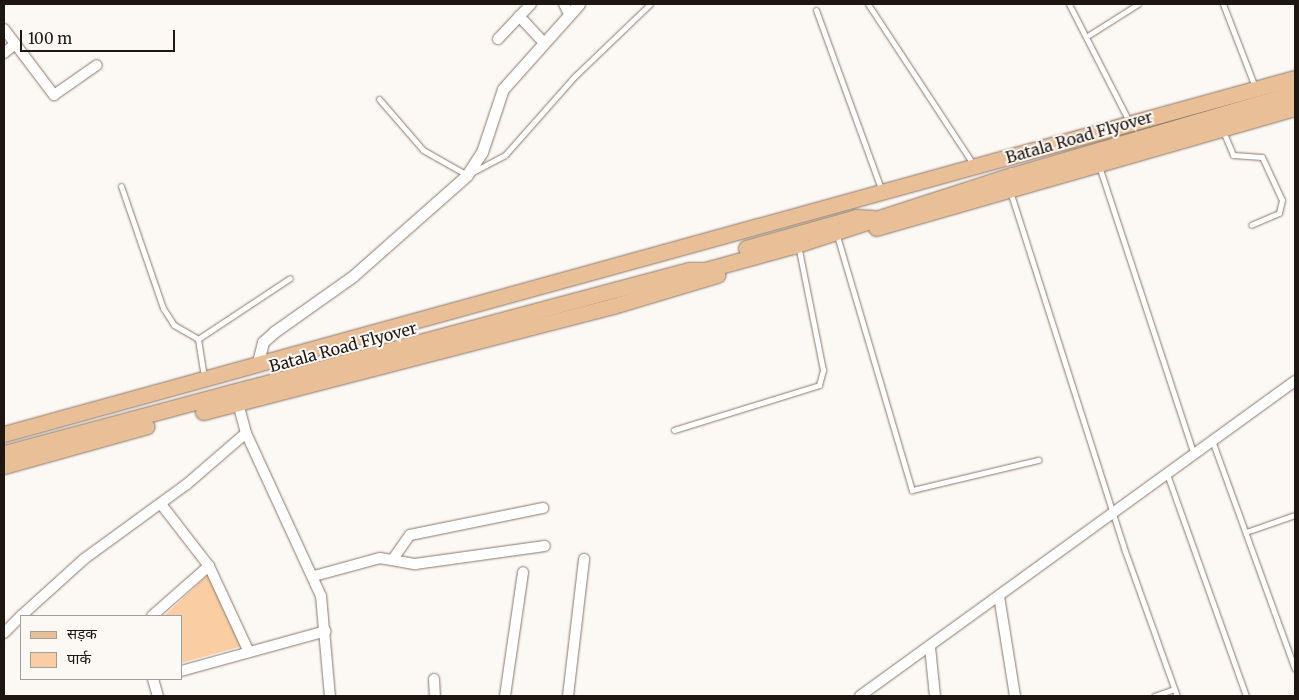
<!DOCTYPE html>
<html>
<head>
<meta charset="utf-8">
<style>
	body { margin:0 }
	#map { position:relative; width:1299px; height:700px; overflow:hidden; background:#fcf8f4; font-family:Merriweather,"Noto Sans Devanagari",serif }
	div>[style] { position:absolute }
	.green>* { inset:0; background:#fbcda3 }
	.roads { filter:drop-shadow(0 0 1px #8a7767) drop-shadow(0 0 1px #8a7767) }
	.service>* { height:5px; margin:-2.5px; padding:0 2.5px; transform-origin:2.5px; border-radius:2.5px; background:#fff }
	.minor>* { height:10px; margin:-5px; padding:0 5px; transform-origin:5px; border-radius:5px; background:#fff }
	.tertiary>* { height:11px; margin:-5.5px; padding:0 5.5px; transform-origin:5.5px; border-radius:5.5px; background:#fff }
	.primary>* { height:15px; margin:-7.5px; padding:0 7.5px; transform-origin:7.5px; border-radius:7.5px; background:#e8bf96 }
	span { translate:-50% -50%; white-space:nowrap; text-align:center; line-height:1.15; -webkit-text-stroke:4px #fcf8f4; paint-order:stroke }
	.street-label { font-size:16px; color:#1e1711 }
	.frame { position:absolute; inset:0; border:5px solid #1e1711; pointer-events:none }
	.legend { position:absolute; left:20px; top:615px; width:162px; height:65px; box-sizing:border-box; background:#fcf8f4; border:1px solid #a39e99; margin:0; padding:6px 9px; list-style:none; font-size:15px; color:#1e1711 }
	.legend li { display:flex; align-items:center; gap:10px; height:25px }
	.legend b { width:25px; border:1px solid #a39e99 }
	.scale { position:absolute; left:20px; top:30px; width:155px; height:22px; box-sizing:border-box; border:2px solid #1e1711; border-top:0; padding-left:6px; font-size:15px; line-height:18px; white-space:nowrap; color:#1e1711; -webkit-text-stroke:4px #fcf8f4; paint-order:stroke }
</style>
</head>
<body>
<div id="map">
	<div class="green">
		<div style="clip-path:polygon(213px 570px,250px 644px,181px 663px,181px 616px,164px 616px)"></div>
	</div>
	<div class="roads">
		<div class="service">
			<div style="left:868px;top:4px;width:191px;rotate:56.7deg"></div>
			<div style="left:1069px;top:4px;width:131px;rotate:62.9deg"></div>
			<div style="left:1223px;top:4px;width:89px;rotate:68.9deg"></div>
			<div style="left:816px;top:10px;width:190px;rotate:70deg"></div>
			<div style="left:1089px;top:35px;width:58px;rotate:-32.3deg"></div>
			<div style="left:379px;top:99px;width:67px;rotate:49.2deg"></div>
			<div style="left:423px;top:150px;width:51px;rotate:29.6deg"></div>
			<div style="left:467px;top:175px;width:43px;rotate:-27.8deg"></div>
			<div style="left:505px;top:155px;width:106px;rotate:-48.5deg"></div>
			<div style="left:575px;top:76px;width:104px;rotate:-43.8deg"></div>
			<div style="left:1223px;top:131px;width:26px;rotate:67deg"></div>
			<div style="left:1233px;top:155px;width:29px;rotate:4deg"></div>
			<div style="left:1262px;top:157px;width:47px;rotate:65.1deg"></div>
			<div style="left:1282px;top:200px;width:13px;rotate:103deg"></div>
			<div style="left:1279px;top:213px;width:30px;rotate:157deg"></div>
			<div style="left:1099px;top:166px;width:304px;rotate:71.8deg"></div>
			<div style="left:121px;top:186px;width:129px;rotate:71deg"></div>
			<div style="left:163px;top:308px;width:20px;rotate:57deg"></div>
			<div style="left:174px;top:325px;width:28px;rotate:30deg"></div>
			<div style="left:198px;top:339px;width:37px;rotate:81deg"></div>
			<div style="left:1010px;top:191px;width:378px;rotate:72.3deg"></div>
			<div style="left:1125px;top:551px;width:154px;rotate:70.3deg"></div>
			<div style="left:838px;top:239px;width:262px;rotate:73.6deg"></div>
			<div style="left:912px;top:490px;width:130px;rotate:-13.4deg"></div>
			<div style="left:198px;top:339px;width:110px;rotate:-33.5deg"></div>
			<div style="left:674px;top:430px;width:152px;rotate:-17.2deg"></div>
			<div style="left:819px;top:385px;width:16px;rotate:-75deg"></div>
			<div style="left:823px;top:370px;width:122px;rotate:-101.3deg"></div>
			<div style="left:1213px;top:443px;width:240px;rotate:70.1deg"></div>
			<div style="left:1167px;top:474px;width:236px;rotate:70.4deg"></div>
			<div style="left:1246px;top:532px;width:52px;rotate:-19.1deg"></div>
			<div style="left:1154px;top:696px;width:21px;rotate:-19deg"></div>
		</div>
		<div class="minor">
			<div style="left:564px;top:4px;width:11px;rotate:63deg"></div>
			<div style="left:519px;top:16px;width:35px;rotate:47deg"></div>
			<div style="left:4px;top:29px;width:83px;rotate:52.9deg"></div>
			<div style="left:54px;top:95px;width:52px;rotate:-34.9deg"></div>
			<div style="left:498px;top:39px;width:48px;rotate:-46.7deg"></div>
			<div style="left:4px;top:53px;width:14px;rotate:-39deg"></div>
			<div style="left:246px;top:433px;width:179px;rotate:65.3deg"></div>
			<div style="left:321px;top:596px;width:100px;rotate:84.9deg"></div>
			<div style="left:161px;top:504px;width:78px;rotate:52.3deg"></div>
			<div style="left:209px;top:566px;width:93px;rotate:65.1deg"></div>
			<div style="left:393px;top:559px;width:29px;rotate:-55deg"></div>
			<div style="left:410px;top:535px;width:136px;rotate:-11.5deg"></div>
			<div style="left:314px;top:576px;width:68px;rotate:-15.3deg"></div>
			<div style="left:380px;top:558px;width:36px;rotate:10deg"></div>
			<div style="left:415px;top:564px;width:131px;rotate:-7.9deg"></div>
			<div style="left:999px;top:596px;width:101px;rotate:80.9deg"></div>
			<div style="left:21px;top:616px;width:85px;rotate:-42.1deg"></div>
			<div style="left:84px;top:559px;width:127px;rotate:-36.1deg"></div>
			<div style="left:187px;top:484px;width:78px;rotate:-40.8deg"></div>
			<div style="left:246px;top:433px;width:30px;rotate:-105deg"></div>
			<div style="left:152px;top:616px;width:76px;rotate:-41.3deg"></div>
			<div style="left:4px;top:633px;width:24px;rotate:-45deg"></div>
			<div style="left:930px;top:647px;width:49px;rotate:84.2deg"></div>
			<div style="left:181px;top:671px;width:150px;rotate:-15.4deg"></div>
			<div style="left:153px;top:679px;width:18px;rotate:74deg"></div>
			<div style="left:434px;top:679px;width:17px;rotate:87deg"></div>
			<div style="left:505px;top:696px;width:125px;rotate:-81.7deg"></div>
			<div style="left:568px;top:696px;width:138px;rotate:-83.3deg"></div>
			<div style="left:860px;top:696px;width:537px;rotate:-35.91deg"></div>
		</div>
		<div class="tertiary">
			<div style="left:258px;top:362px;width:21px;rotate:-76deg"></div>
			<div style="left:263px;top:342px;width:15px;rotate:-42deg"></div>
			<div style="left:274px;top:332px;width:97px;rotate:-35.3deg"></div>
			<div style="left:353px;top:276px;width:152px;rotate:-41.5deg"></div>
			<div style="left:467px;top:175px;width:27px;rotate:-57deg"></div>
			<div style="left:482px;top:152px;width:66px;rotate:-71.6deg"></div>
			<div style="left:503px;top:89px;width:114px;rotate:-48.2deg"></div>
		</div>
		<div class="primary">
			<div style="left:876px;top:228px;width:436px;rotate:-16deg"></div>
			<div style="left:746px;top:248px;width:114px;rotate:-15.7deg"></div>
			<div style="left:856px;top:217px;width:17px;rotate:3deg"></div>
			<div style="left:203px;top:412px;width:423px;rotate:-14.5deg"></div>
			<div style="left:613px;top:306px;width:109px;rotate:-16.6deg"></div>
			<div style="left:4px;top:434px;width:1339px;rotate:-15.42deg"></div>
			<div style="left:4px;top:453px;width:709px;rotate:-14.96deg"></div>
			<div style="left:689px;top:270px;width:16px"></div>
			<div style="left:705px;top:270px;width:91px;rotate:-15.3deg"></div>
			<div style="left:793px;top:246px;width:230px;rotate:-18deg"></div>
			<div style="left:1012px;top:175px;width:295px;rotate:-16.2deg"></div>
			<div style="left:4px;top:466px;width:148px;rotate:-15.6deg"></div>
		</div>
	</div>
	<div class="street-label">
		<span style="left:1079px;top:137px;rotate:-16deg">Batala Road Flyover</span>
		<span style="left:343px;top:347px;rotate:-15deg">Batala Road Flyover</span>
	</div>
	<div class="frame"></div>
	<ul class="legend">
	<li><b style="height:6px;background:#e8bf96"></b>सड़क</li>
	<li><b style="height:14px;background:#fbcda3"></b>पार्क</li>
	</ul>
	<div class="scale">100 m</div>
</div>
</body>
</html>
